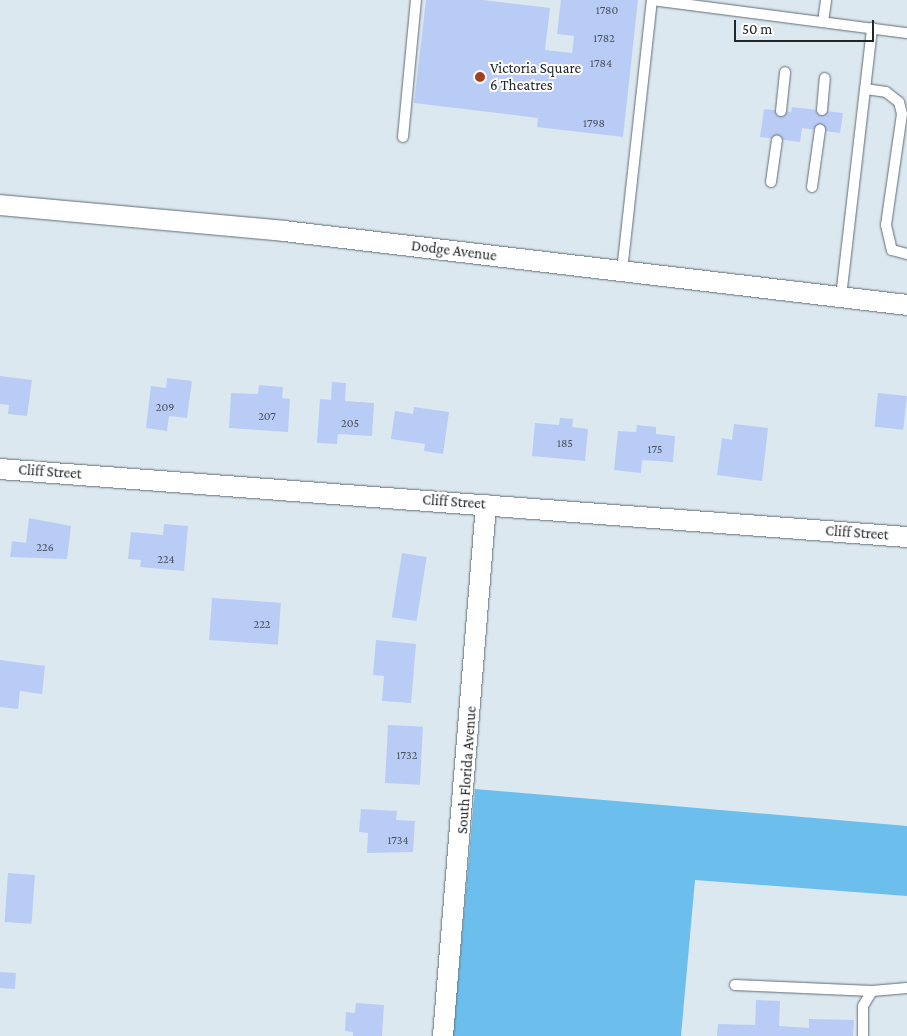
<!DOCTYPE html>
<html>
<head>
<meta charset="utf-8">
<style>
	body { margin:0 }
	#map { position:relative; width:907px; height:1036px; overflow:hidden; background:#dbe8f0; font-family:"Crimson Pro",serif }
	div>[style] { position:absolute }
	.green>* { inset:0; background:#6cbfec }
	.building>* { inset:0; background:#b9ccf6; transform-origin:0 0 }
	.roads { filter:drop-shadow(0 0 1px #616d74) drop-shadow(0 0 1px #616d74) }
	.lane>* { height:10px; margin:-5px; padding:0 5px; transform-origin:5px; border-radius:5px; background:#fff }
	.street>* { height:20px; margin:-10px; padding:0 10px; transform-origin:10px; border-radius:10px; background:#fff }
	.dots>* { width:14px; height:14px; translate:-50% -50%; box-sizing:border-box; border:2px solid #fff; border-radius:50% }
	span { translate:-50% -50%; white-space:nowrap; text-align:center; line-height:1.15; -webkit-text-stroke:4px #fff; paint-order:stroke }
	.number-label { font-size:12px; color:#47505c }
	.number-label span { -webkit-text-stroke-width:0 }
	.poi-label { font-size:15px; color:#212629 }
	.left { translate:0 -50%; text-align:left }
	.street-label { font-size:15px; color:#212629 }
	.scale { position:absolute; left:734px; top:20px; width:140px; height:22px; box-sizing:border-box; border:2px solid #212629; border-top:0; padding-left:6px; font-size:15px; line-height:18px; white-space:nowrap; color:#212629; -webkit-text-stroke:4px #fff; paint-order:stroke }
</style>
</head>
<body>
<div id="map">
	<div class="green">
		<div style="clip-path:polygon(475px 789px,907px 826px,907px 896px,695px 880px,681px 1036px,453px 1036px)"></div>
	</div>
	<div class="building">
		<div style="clip-path:polygon(426px 0,483px 0,550px 8px,545px 50px,572px 53px,574px 36px,557px 34px,561px 0,638px 0,623px 137px,537px 127px,538px 118px,414px 103px)"></div>
		<div style="clip-path:polygon(792px 107px,843px 113px,840px 133px,802px 128px,800px 142px,760px 137px,764px 109px,791px 112px)"></div>
		<div style="clip-path:polygon(0 376px,32px 380px,27px 416px,8px 414px,9px 405px,0 404px)"></div>
		<div style="clip-path:polygon(167px 378px,192px 381px,187px 418px,169px 416px,167px 431px,146px 428px,151px 386px,166px 388px)"></div>
		<div style="clip-path:polygon(332px 382px,346px 383px,345px 401px,374px 403px,372px 436px,338px 434px,337px 444px,317px 443px,320px 399px,331px 400px)"></div>
		<div style="clip-path:polygon(259px 385px,283px 387px,282px 398px,290px 399px,288px 432px,229px 428px,231px 393px,258px 394px)"></div>
		<div style="left:878px;top:393px;width:29px;height:34px;rotate:6deg"></div>
		<div style="clip-path:polygon(414px 407px,449px 412px,443px 454px,424px 451px,425px 444px,391px 439px,395px 411px,413px 414px)"></div>
		<div style="clip-path:polygon(560px 418px,573px 419px,572px 427px,588px 429px,585px 461px,532px 456px,535px 423px,559px 425px)"></div>
		<div style="clip-path:polygon(734px 424px,768px 428px,762px 481px,717px 475px,722px 438px,732px 440px)"></div>
		<div style="clip-path:polygon(637px 425px,656px 427px,656px 434px,675px 436px,673px 462px,642px 460px,641px 473px,614px 470px,618px 431px,636px 432px)"></div>
		<div style="clip-path:polygon(29px 518px,71px 526px,67px 559px,10px 557px,12px 541px,26px 543px)"></div>
		<div style="clip-path:polygon(164px 524px,188px 526px,184px 571px,140px 567px,141px 560px,128px 559px,131px 532px,163px 535px)"></div>
		<div style="left:402px;top:553px;width:25px;height:65px;rotate:9deg"></div>
		<div style="left:212px;top:598px;width:69px;height:42px;rotate:4deg"></div>
		<div style="clip-path:polygon(376px 640px,416px 644px,411px 703px,382px 701px,384px 676px,373px 675px)"></div>
		<div style="clip-path:polygon(0 660px,45px 666px,42px 694px,20px 691px,18px 709px,0 707px)"></div>
		<div style="left:388px;top:725px;width:35px;height:58px;rotate:3deg"></div>
		<div style="clip-path:polygon(361px 809px,397px 811px,396px 820px,415px 821px,413px 852px,367px 853px,368px 833px,359px 832px)"></div>
		<div style="left:8px;top:873px;width:27px;height:49px;rotate:4deg"></div>
		<div style="left:0;top:972px;width:16px;height:16px;rotate:4deg"></div>
		<div style="clip-path:polygon(756px 1000px,780px 1001px,779px 1026px,809px 1028px,809px 1019px,854px 1020px,853px 1036px,717px 1036px,718px 1024px,755px 1025px)"></div>
		<div style="clip-path:polygon(356px 1003px,384px 1005px,382px 1036px,353px 1036px,353px 1032px,345px 1031px,346px 1012px,355px 1013px)"></div>
	</div>
	<div class="roads">
		<div class="lane">
			<div style="left:652px;top:0;width:257px;rotate:7.4deg"></div>
			<div style="left:823px;top:22px;width:22px;rotate:-82deg"></div>
			<div style="left:865px;top:89px;width:21px;rotate:8deg"></div>
			<div style="left:886px;top:92px;width:16px;rotate:38deg"></div>
			<div style="left:899px;top:102px;width:12px;rotate:76deg"></div>
			<div style="left:902px;top:114px;width:112px;rotate:98.2deg"></div>
			<div style="left:886px;top:225px;width:26px;rotate:77deg"></div>
			<div style="left:892px;top:250px;width:16px;rotate:15deg"></div>
			<div style="left:822px;top:110px;width:32px;rotate:-85deg"></div>
			<div style="left:781px;top:111px;width:39px;rotate:-84deg"></div>
			<div style="left:403px;top:137px;width:138px;rotate:-84.6deg"></div>
			<div style="left:771px;top:182px;width:42px;rotate:-81.9deg"></div>
			<div style="left:812px;top:187px;width:58px;rotate:-82deg"></div>
			<div style="left:622px;top:271px;width:273px;rotate:-83.7deg"></div>
			<div style="left:841px;top:297px;width:271px;rotate:-83.4deg"></div>
			<div style="left:735px;top:985px;width:137px;rotate:2.5deg"></div>
			<div style="left:863px;top:1036px;width:30px;rotate:-90deg"></div>
			<div style="left:863px;top:1006px;width:17px;rotate:-59deg"></div>
			<div style="left:872px;top:991px;width:35px;rotate:-5deg"></div>
		</div>
		<div class="street">
			<div style="left:0;top:205px;width:285px;rotate:5.2deg"></div>
			<div style="left:284px;top:231px;width:627px;rotate:6.77deg"></div>
			<div style="left:0;top:469px;width:910px;rotate:4.29deg"></div>
			<div style="left:443px;top:1036px;width:533px;rotate:-85.37deg"></div>
		</div>
	</div>
	<div class="dots">
		<div style="left:480px;top:77px;background:#a63f1d"></div>
	</div>
	<div class="number-label">
		<span style="left:607px;top:11px">1780</span>
		<span style="left:604px;top:39px">1782</span>
		<span style="left:601px;top:64px">1784</span>
		<span style="left:594px;top:124px">1798</span>
		<span style="left:165px;top:408px">209</span>
		<span style="left:267px;top:417px">207</span>
		<span style="left:350px;top:424px">205</span>
		<span style="left:565px;top:444px">185</span>
		<span style="left:655px;top:450px">175</span>
		<span style="left:45px;top:548px">226</span>
		<span style="left:166px;top:560px">224</span>
		<span style="left:262px;top:625px">222</span>
		<span style="left:407px;top:756px">1732</span>
		<span style="left:398px;top:841px">1734</span>
	</div>
	<div class="poi-label">
		<span class="left" style="left:490px;top:77px">Victoria Square<br>6 Theatres</span>
	</div>
	<div class="street-label">
		<span style="left:454px;top:251px;rotate:7deg">Dodge Avenue</span>
		<span style="left:50px;top:472px;rotate:4deg">Cliff Street</span>
		<span style="left:454px;top:502px;rotate:4deg">Cliff Street</span>
		<span style="left:857px;top:533px;rotate:4deg">Cliff Street</span>
		<span style="left:467px;top:770px;rotate:-86deg">South Florida Avenue</span>
	</div>
	<div class="scale">50 m</div>
</div>
</body>
</html>
